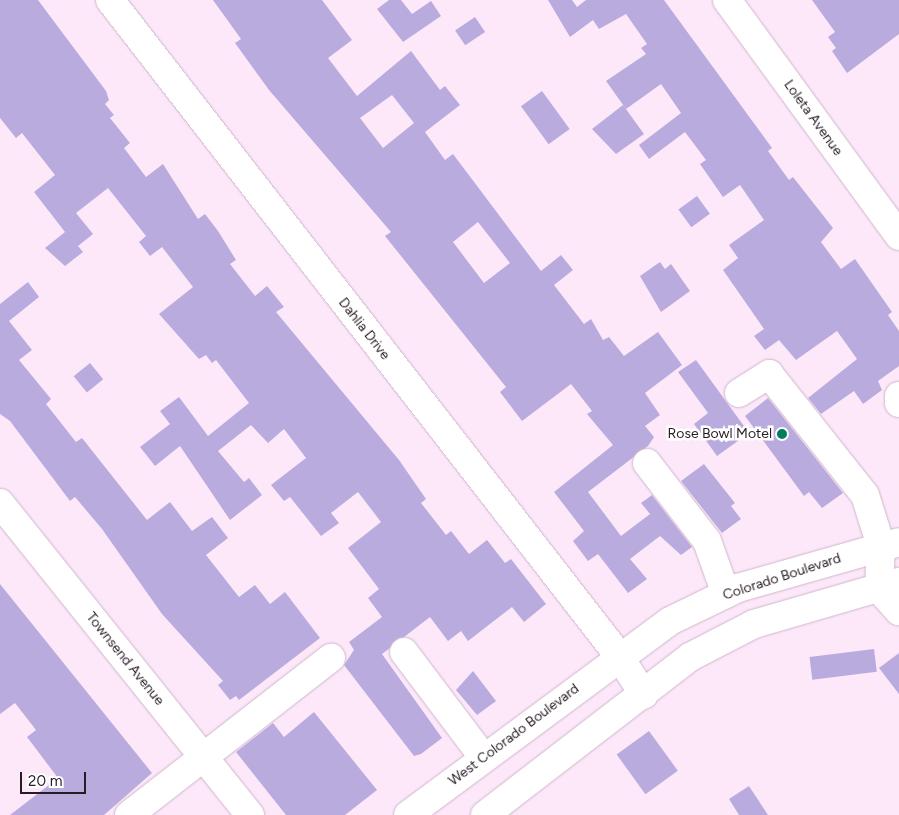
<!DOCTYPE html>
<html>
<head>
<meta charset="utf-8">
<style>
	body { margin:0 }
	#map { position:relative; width:899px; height:815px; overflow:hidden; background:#fde8fa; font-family:Figtree,sans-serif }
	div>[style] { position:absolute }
	.building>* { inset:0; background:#baabde; transform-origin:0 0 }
	.roads { filter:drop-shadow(0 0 1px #d0b6cc) drop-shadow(0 0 1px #d0b6cc) }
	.minor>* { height:28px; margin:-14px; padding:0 14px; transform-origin:14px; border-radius:14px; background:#fff }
	.major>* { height:28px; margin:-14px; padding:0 14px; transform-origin:14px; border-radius:14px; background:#fff }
	.dots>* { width:14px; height:14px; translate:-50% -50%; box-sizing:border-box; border:2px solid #fff; border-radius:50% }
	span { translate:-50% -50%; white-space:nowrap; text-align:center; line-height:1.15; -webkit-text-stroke:5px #fff; paint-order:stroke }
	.street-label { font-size:14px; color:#261c24 }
	.poi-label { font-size:14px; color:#261c24 }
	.right { translate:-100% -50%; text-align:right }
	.scale { position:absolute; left:20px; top:772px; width:66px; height:22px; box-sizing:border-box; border:2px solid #261c24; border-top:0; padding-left:6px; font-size:15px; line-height:18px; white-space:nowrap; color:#261c24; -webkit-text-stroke:4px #fff; paint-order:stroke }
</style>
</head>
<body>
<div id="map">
	<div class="building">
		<div style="clip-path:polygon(0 0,38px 0,106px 91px,109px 100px,105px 104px,114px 115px,110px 118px,130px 143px,124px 148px,146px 177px,163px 164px,198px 219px,205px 214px,218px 231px,236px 260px,230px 264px,255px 296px,267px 286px,284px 307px,276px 312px,399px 460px,426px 499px,421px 503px,446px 535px,451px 531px,469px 554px,487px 540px,505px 563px,511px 559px,546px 604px,524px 622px,512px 607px,468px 641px,461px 631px,448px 641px,430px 617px,382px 654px,442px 738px,421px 754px,414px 756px,344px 665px,354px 650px,349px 642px,382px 617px,368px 598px,379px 589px,348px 548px,381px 522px,358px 492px,331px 513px,339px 523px,321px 536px,290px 497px,284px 501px,271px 485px,306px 458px,284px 429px,268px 443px,251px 425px,218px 451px,244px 482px,249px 478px,262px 495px,230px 520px,180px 446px,155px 466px,140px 447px,170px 424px,160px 411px,179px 397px,208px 436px,249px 403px,216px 360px,212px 363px,206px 355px,199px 359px,159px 314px,193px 287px,162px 247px,150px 256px,139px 242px,146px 236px,108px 188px,76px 213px,93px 234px,78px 246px,83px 252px,65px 266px,45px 248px,65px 232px,34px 192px,55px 175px,22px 133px,16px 138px,0 118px)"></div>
		<div style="clip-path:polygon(evenodd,213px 0,322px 0,352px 40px,328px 58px,357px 96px,411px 51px,440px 90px,445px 86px,460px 105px,425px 132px,445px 160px,453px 154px,541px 271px,561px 255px,573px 270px,554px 285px,584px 324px,591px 319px,603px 340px,609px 337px,624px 356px,658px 332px,682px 365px,645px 393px,660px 415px,645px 426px,654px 437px,648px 446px,588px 492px,621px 536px,650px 514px,641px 503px,652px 495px,692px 547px,681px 555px,660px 536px,630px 559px,647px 579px,628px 593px,598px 554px,588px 561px,573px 541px,584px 531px,554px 492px,613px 445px,587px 414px,592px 411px,571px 384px,522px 421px,500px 392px,506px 387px,385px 236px,391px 232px,269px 90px,235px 43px,241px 39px,213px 0,392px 95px,414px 123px,383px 148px,360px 118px,392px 95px,213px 0,478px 222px,510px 263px,484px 283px,453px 242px,478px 222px)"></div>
		<div style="clip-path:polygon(389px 0,401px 0,412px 14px,431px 1px,441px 16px,403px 42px,377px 9px)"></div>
		<div style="clip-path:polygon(548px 0,572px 0,577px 7px,586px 0,664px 0,772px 148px,768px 151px,789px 180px,793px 177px,833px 228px,821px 242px,841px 269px,855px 259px,892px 312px,888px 315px,899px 331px,899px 366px,878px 381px,882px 390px,863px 404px,854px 391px,821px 414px,808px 398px,857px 359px,837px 331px,796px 360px,779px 340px,765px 350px,754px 336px,764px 329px,723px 270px,738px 258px,729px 245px,764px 220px,740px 185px,723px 197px,700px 164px,706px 160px,685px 132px,649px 159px,639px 145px,681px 113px,661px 84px,626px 109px,606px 81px,646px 54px,641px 48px,647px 44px,626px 14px,599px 29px,593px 20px,570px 37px)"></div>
		<div style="clip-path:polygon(812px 0,899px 0,899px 34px,847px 73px,832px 51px,836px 48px,828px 37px,835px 32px)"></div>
		<div style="left:475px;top:17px;width:18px;height:24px;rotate:56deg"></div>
		<div style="left:542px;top:91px;width:47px;height:26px;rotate:54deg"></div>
		<div style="clip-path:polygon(623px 105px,644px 134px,616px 154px,592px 129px)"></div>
		<div style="left:697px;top:196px;width:22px;height:23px;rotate:54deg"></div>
		<div style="clip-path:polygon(660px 262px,665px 269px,671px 264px,690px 291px,661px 312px,640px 276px)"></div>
		<div style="clip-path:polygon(28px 282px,39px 297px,9px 321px,32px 350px,19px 360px,51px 399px,46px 404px,76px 442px,82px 438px,147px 520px,170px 502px,192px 531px,212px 517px,228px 538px,206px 555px,239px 597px,255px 585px,270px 604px,285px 592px,320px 638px,239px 700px,236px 696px,230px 700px,218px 685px,223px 681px,162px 614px,102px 529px,75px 497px,70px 501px,10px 421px,0 414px,0 304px)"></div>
		<div style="clip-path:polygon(696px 360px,749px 433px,717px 456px,694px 424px,708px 413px,678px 372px)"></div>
		<div style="left:90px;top:363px;width:21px;height:21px;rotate:51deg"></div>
		<div style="clip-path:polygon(768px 398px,843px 493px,822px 508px,809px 492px,804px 496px,745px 416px)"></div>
		<div style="clip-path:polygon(704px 464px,735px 503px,731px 506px,741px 519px,722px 533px,681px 481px)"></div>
		<div style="clip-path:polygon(0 584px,152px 773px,104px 815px,10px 815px,58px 778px,27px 737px,36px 730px,15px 703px,0 714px)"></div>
		<div style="left:874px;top:649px;width:23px;height:65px;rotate:83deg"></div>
		<div style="clip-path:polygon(899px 653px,899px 694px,879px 668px)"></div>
		<div style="clip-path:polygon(473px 671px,496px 701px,477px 715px,456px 690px)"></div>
		<div style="clip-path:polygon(314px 712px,377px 790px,345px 815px,286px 815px,236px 752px,273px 723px,284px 737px)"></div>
		<div style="left:649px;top:731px;width:49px;height:40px;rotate:54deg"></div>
		<div style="clip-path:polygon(749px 786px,768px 815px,739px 815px,729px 799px)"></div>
	</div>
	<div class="roads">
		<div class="minor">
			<div style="left:110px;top:0;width:830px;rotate:52.19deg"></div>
			<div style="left:727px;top:0;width:292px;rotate:53.9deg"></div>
			<div style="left:739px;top:393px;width:36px;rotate:-32deg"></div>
			<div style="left:769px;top:374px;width:154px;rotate:51.6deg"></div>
			<div style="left:865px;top:495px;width:53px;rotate:72.6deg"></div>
			<div style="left:881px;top:546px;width:43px;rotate:92.7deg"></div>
			<div style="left:879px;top:589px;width:30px;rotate:48deg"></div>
			<div style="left:899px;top:396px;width:7px;rotate:90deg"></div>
			<div style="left:647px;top:463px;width:98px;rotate:52.4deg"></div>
			<div style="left:707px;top:541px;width:56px;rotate:70.3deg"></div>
			<div style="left:0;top:503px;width:400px;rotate:51.3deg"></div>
			<div style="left:404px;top:652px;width:133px;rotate:53deg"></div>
			<div style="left:129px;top:815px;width:256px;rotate:-37.9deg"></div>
		</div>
		<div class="major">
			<div style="left:619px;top:656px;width:46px;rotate:57.3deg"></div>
			<div style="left:408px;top:815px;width:326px;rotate:-36.5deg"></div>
			<div style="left:670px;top:621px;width:76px;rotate:-25.9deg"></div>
			<div style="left:738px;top:588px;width:167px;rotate:-15.9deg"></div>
			<div style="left:485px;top:815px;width:259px;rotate:-37.6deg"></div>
			<div style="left:690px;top:657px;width:72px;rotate:-27.3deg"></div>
			<div style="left:754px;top:624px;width:151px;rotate:-16.2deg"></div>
		</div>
	</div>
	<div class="dots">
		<div style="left:782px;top:434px;background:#017e5e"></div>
	</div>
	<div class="street-label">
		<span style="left:813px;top:118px;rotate:54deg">Loleta Avenue</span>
		<span style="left:364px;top:329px;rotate:52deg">Dahlia Drive</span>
		<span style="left:782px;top:577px;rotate:-18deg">Colorado Boulevard</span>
		<span style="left:125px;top:659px;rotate:51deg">Townsend Avenue</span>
		<span style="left:514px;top:735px;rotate:-37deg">West Colorado Boulevard</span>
	</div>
	<div class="poi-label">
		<span class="right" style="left:772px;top:434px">Rose Bowl Motel</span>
	</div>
	<div class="scale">20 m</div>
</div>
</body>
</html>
